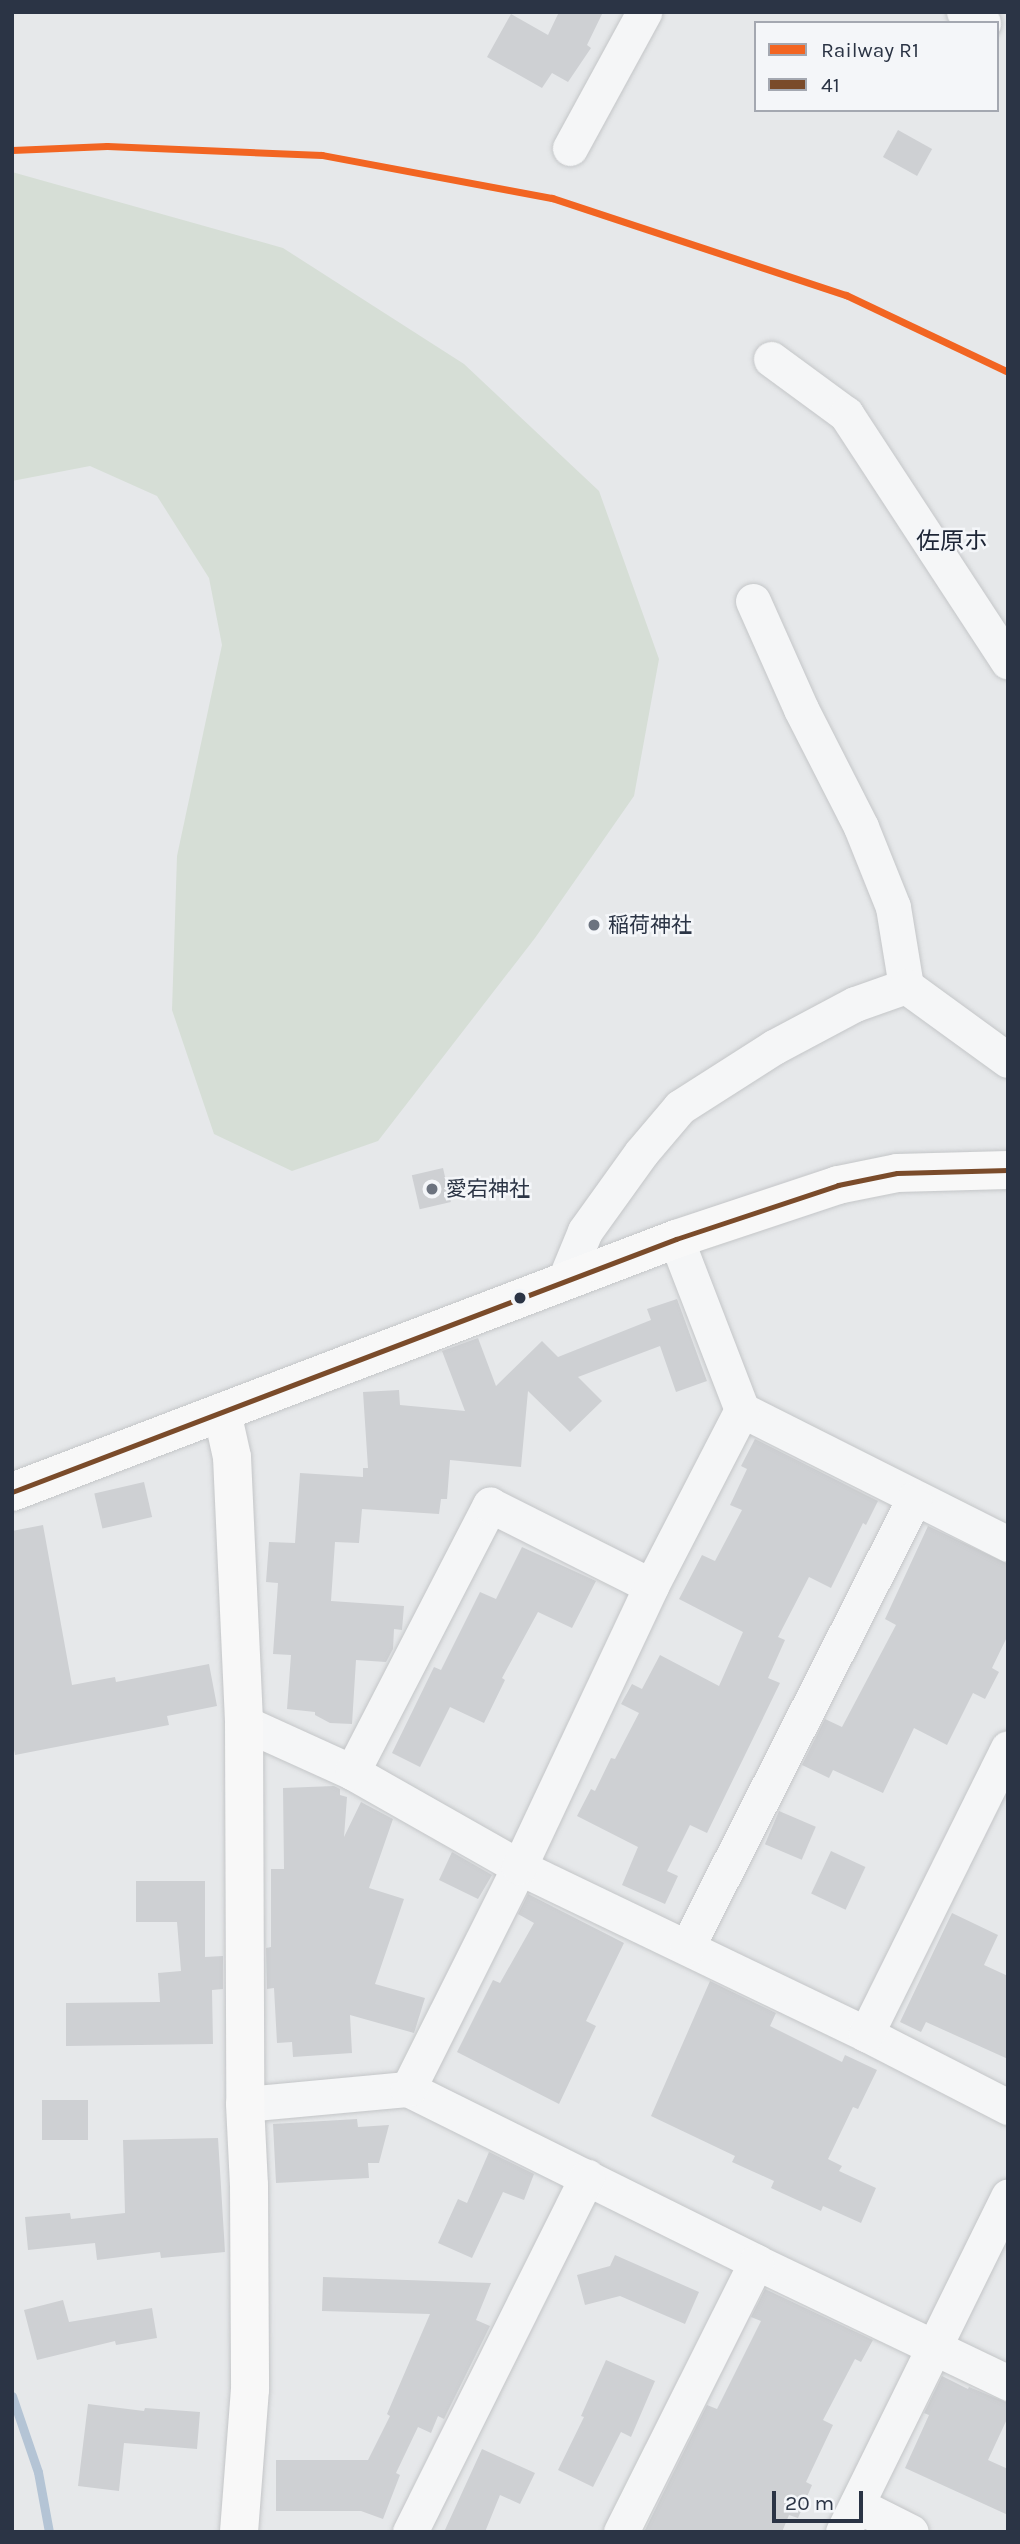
<!DOCTYPE html>
<html>
<head>
<meta charset="utf-8">
<style>
	body { margin:0 }
	#map { position:relative; width:1020px; height:2544px; overflow:hidden; background:#e6e8ea; font-family:Karla,"Noto Sans JP",sans-serif }
	div>[style] { position:absolute }
	.green>* { inset:0; background:#d6ded6 }
	.stream>* { height:9px; margin:-4.5px; padding:0 4.5px; transform-origin:4.5px; border-radius:4.5px; background:#b4c4d5 }
	.building>* { inset:0; background:#ced0d3; transform-origin:0 0 }
	.roads { filter:drop-shadow(0 0 2px #c4c6c8) drop-shadow(0 0 2px #c4c6c8) }
	.street>* { height:35px; margin:-17.5px; padding:0 17.5px; transform-origin:17.5px; border-radius:17.5px; background:#f5f6f7 }
	.secondary>* { height:38px; margin:-19px; padding:0 19px; transform-origin:19px; border-radius:19px; background:#f8f8f8 }
	.highway>* { height:38px; margin:-19px; padding:0 19px; transform-origin:19px; border-radius:19px; background:#f8f8f8 }
	.bus-1>* { height:5px; margin:-2.5px; padding:0 2.5px; transform-origin:2.5px; border-radius:2.5px; background:#7a4b2a }
	.rail-1>* { height:7px; margin:-3.5px; padding:0 3.5px; transform-origin:3.5px; border-radius:3.5px; background:#f26522 }
	.dots>* { width:19px; height:19px; translate:-50% -50%; box-sizing:border-box; border:4px solid #f4f6f9; border-radius:50% }
	span { translate:-50% -50%; white-space:nowrap; text-align:center; line-height:1.15; -webkit-text-stroke:5px #f4f6f9; paint-order:stroke }
	.poi-label { font-size:21px; color:#2b3445 }
	.left { translate:0 -50%; text-align:left }
	.quarter-label { font-size:24px; color:#1d2536 }
	.frame { position:absolute; inset:0; border:14px solid #2b3445; pointer-events:none }
	.legend { position:absolute; left:754px; top:21px; width:245px; height:91px; box-sizing:border-box; background:#f4f6f9; border:2px solid #a4a8b1; margin:0; padding:9px 12px; list-style:none; font-size:21px; color:#2b3445 }
	.legend li { display:flex; align-items:center; gap:14px; height:35px }
	.legend b { width:35px; border:2px solid #a4a8b1 }
	.scale { position:absolute; left:772px; top:2491px; width:91px; height:32px; box-sizing:border-box; border:4px solid #2b3445; border-top:0; padding-left:9px; font-size:21px; line-height:24px; white-space:nowrap; color:#2b3445; -webkit-text-stroke:5px #f4f6f9; paint-order:stroke }
</style>
</head>
<body>
<div id="map">
	<div class="green">
		<div style="clip-path:polygon(12px 172px,283px 248px,464px 364px,599px 491px,659px 659px,634px 796px,535px 938px,378px 1141px,292px 1171px,214px 1134px,172px 1010px,177px 856px,222px 645px,209px 578px,157px 496px,90px 466px,12px 481px)"></div>
	</div>
	<div class="stream">
		<div style="left:12px;top:2396px;width:80px;rotate:71.1deg"></div>
		<div style="left:38px;top:2472px;width:61px;rotate:79.6deg"></div>
	</div>
	<div class="building">
		<div style="clip-path:polygon(559px 12px,603px 12px,587px 45px,591px 48px,568px 82px,552px 73px,542px 88px,487px 57px,511px 14px,548px 35px)"></div>
		<div style="left:898px;top:130px;width:39px;height:31px;rotate:29deg"></div>
		<div style="left:443px;top:1168px;width:35px;height:32px;rotate:77deg"></div>
		<div style="clip-path:polygon(677px 1299px,707px 1381px,676px 1392px,660px 1346px,578px 1377px,602px 1401px,570px 1432px,528px 1391px,521px 1467px,450px 1460px,447px 1499px,441px 1499px,439px 1514px,362px 1509px,359px 1543px,335px 1542px,331px 1601px,404px 1606px,402px 1630px,394px 1629px,393px 1649px,386px 1662px,356px 1660px,352px 1724px,330px 1723px,315px 1715px,315px 1712px,287px 1709px,291px 1655px,273px 1654px,278px 1583px,266px 1582px,269px 1542px,295px 1543px,300px 1473px,363px 1477px,363px 1468px,368px 1468px,363px 1392px,399px 1390px,400px 1405px,465px 1411px,442px 1351px,478px 1338px,496px 1386px,542px 1341px,558px 1357px,651px 1320px,647px 1309px)"></div>
		<div style="clip-path:polygon(755px 1439px,878px 1501px,866px 1525px,863px 1523px,831px 1588px,809px 1577px,778px 1637px,785px 1640px,768px 1678px,780px 1683px,707px 1833px,690px 1825px,667px 1871px,678px 1876px,665px 1904px,622px 1885px,638px 1847px,577px 1816px,591px 1789px,595px 1791px,611px 1758px,615px 1759px,639px 1713px,621px 1704px,632px 1684px,642px 1689px,660px 1655px,719px 1686px,743px 1632px,679px 1599px,702px 1555px,715px 1561px,742px 1510px,730px 1505px,747px 1469px,741px 1466px)"></div>
		<div style="left:144px;top:1482px;width:36px;height:51px;rotate:77deg"></div>
		<div style="clip-path:polygon(43px 1525px,72px 1685px,115px 1677px,116px 1682px,209px 1664px,217px 1706px,167px 1716px,169px 1725px,15px 1755px,12px 1739px,12px 1531px)"></div>
		<div style="clip-path:polygon(928px 1526px,1008px 1564px,1008px 1635px,992px 1668px,999px 1672px,985px 1699px,973px 1693px,947px 1745px,914px 1728px,883px 1793px,833px 1770px,829px 1778px,802px 1765px,825px 1719px,842px 1727px,896px 1625px,885px 1619px)"></div>
		<div style="clip-path:polygon(522px 1547px,596px 1581px,572px 1628px,538px 1612px,502px 1678px,505px 1680px,484px 1723px,450px 1707px,420px 1767px,392px 1753px,434px 1667px,441px 1670px,480px 1592px,496px 1599px)"></div>
		<div style="clip-path:polygon(334px 1786px,340px 1789px,340px 1795px,347px 1797px,344px 1837px,361px 1802px,393px 1819px,369px 1888px,404px 1899px,375px 1984px,425px 1998px,414px 2033px,350px 2015px,352px 2053px,293px 2057px,292px 2042px,277px 2043px,274px 1988px,267px 1989px,266px 1948px,271px 1947px,271px 1869px,284px 1869px,283px 1788px)"></div>
		<div style="left:779px;top:1811px;width:40px;height:36px;rotate:23deg"></div>
		<div style="left:831px;top:1851px;width:38px;height:47px;rotate:25deg"></div>
		<div style="clip-path:polygon(452px 1852px,492px 1875px,478px 1899px,439px 1880px)"></div>
		<div style="clip-path:polygon(136px 1881px,205px 1881px,205px 1957px,223px 1956px,223px 1989px,212px 1990px,213px 2044px,66px 2046px,66px 2003px,160px 2002px,158px 1973px,181px 1971px,177px 1922px,136px 1922px)"></div>
		<div style="clip-path:polygon(528px 1894px,624px 1943px,586px 2021px,596px 2026px,559px 2104px,457px 2052px,493px 1980px,500px 1983px,534px 1923px,518px 1914px)"></div>
		<div style="clip-path:polygon(952px 1913px,998px 1935px,984px 1965px,1008px 1976px,1008px 2059px,926px 2022px,921px 2032px,900px 2022px)"></div>
		<div style="clip-path:polygon(710px 1981px,776px 2013px,770px 2026px,842px 2062px,845px 2055px,877px 2070px,858px 2109px,853px 2107px,828px 2159px,842px 2166px,839px 2171px,876px 2188px,861px 2223px,823px 2206px,821px 2211px,771px 2188px,774px 2181px,732px 2162px,735px 2156px,651px 2116px)"></div>
		<div style="left:42px;top:2100px;width:46px;height:40px"></div>
		<div style="clip-path:polygon(357px 2119px,358px 2127px,389px 2125px,379px 2163px,368px 2163px,369px 2178px,276px 2183px,273px 2124px)"></div>
		<div style="clip-path:polygon(218px 2138px,225px 2252px,161px 2258px,160px 2252px,97px 2260px,95px 2243px,28px 2250px,25px 2217px,70px 2213px,71px 2219px,125px 2213px,123px 2140px)"></div>
		<div style="clip-path:polygon(489px 2152px,534px 2174px,524px 2200px,503px 2192px,472px 2258px,438px 2243px,458px 2199px,467px 2203px)"></div>
		<div style="clip-path:polygon(615px 2255px,699px 2292px,685px 2324px,620px 2296px,585px 2305px,577px 2275px,610px 2266px)"></div>
		<div style="clip-path:polygon(323px 2277px,491px 2283px,476px 2320px,490px 2326px,444px 2419px,438px 2416px,431px 2433px,418px 2427px,396px 2473px,400px 2475px,383px 2519px,361px 2511px,276px 2511px,276px 2460px,368px 2460px,390px 2416px,387px 2414px,430px 2314px,322px 2311px)"></div>
		<div style="clip-path:polygon(765px 2289px,873px 2340px,861px 2362px,855px 2359px,823px 2420px,833px 2425px,806px 2482px,812px 2485px,798px 2518px,789px 2515px,782px 2532px,644px 2532px,707px 2405px,717px 2409px,761px 2321px,751px 2317px)"></div>
		<div style="clip-path:polygon(63px 2300px,69px 2322px,152px 2308px,157px 2338px,116px 2345px,115px 2341px,37px 2360px,24px 2310px)"></div>
		<div style="clip-path:polygon(606px 2360px,655px 2381px,631px 2437px,621px 2432px,593px 2487px,558px 2470px,584px 2417px,581px 2416px)"></div>
		<div style="clip-path:polygon(942px 2376px,968px 2389px,969px 2387px,1008px 2403px,1008px 2417px,988px 2460px,1008px 2469px,1008px 2515px,905px 2468px,929px 2415px,924px 2413px)"></div>
		<div style="clip-path:polygon(88px 2404px,144px 2411px,145px 2408px,200px 2412px,197px 2449px,124px 2443px,119px 2491px,78px 2486px)"></div>
		<div style="clip-path:polygon(482px 2449px,535px 2473px,520px 2504px,500px 2495px,485px 2532px,444px 2532px)"></div>
	</div>
	<div class="roads">
		<div class="street">
			<div style="left:964px;top:12px;width:22px;rotate:30deg"></div>
			<div style="left:570px;top:148px;width:155px;rotate:-61.4deg"></div>
			<div style="left:771px;top:359px;width:93px;rotate:36.3deg"></div>
			<div style="left:846px;top:414px;width:296px;rotate:56.8deg"></div>
			<div style="left:753px;top:601px;width:118px;rotate:66deg"></div>
			<div style="left:801px;top:709px;width:132px;rotate:63deg"></div>
			<div style="left:861px;top:827px;width:86px;rotate:68.2deg"></div>
			<div style="left:893px;top:907px;width:80px;rotate:80.7deg"></div>
			<div style="left:564px;top:1282px;width:55px;rotate:-67.6deg"></div>
			<div style="left:585px;top:1231px;width:96px;rotate:-54.3deg"></div>
			<div style="left:641px;top:1153px;width:60px;rotate:-49.7deg"></div>
			<div style="left:680px;top:1107px;width:112px;rotate:-32.6deg"></div>
			<div style="left:774px;top:1047px;width:92px;rotate:-28deg"></div>
			<div style="left:855px;top:1004px;width:54px;rotate:-19.4deg"></div>
			<div style="left:906px;top:986px;width:126px;rotate:36deg"></div>
			<div style="left:742px;top:1410px;width:298px;rotate:26.7deg"></div>
			<div style="left:244px;top:1723px;width:119px;rotate:24.4deg"></div>
			<div style="left:352px;top:1772px;width:192px;rotate:29.6deg"></div>
			<div style="left:519px;top:1867px;width:385px;rotate:25.7deg"></div>
			<div style="left:866px;top:2034px;width:160px;rotate:27.2deg"></div>
			<div style="left:352px;top:1772px;width:301px;rotate:-62.7deg"></div>
			<div style="left:490px;top:1505px;width:180px;rotate:26.7deg"></div>
			<div style="left:687px;top:1947px;width:502px;rotate:-63.13deg"></div>
			<div style="left:866px;top:2034px;width:319px;rotate:-63.6deg"></div>
			<div style="left:408px;top:2089px;width:389px;rotate:26.4deg"></div>
			<div style="left:756px;top:2262px;width:280px;rotate:25.6deg"></div>
			<div style="left:245px;top:2104px;width:164px;rotate:-5.3deg"></div>
			<div style="left:408px;top:2089px;width:248px;rotate:-63.4deg"></div>
			<div style="left:519px;top:1867px;width:310px;rotate:-64.8deg"></div>
			<div style="left:651px;top:1586px;width:198px;rotate:-62.7deg"></div>
			<div style="left:742px;top:1410px;width:183px;rotate:-111.1deg"></div>
			<div style="left:857px;top:2505px;width:60px;rotate:26.6deg"></div>
			<div style="left:410px;top:2532px;width:397px;rotate:-63.5deg"></div>
			<div style="left:621px;top:2532px;width:302px;rotate:-63.4deg"></div>
			<div style="left:843px;top:2532px;width:374px;rotate:-63.8deg"></div>
		</div>
		<div class="secondary">
			<div style="left:222px;top:1412px;width:46px;rotate:77.5deg"></div>
			<div style="left:232px;top:1457px;width:266px;rotate:87.4deg"></div>
			<div style="left:244px;top:1723px;width:381px;rotate:89.8deg"></div>
			<div style="left:245px;top:2104px;width:81px;rotate:87.2deg"></div>
			<div style="left:249px;top:2185px;width:204px;rotate:89.7deg"></div>
			<div style="left:250px;top:2389px;width:143px;rotate:94.4deg"></div>
		</div>
		<div class="highway">
			<div style="left:12px;top:1492px;width:711px;rotate:-20.86deg"></div>
			<div style="left:676px;top:1239px;width:171px;rotate:-18.4deg"></div>
			<div style="left:838px;top:1185px;width:60px;rotate:-11.5deg"></div>
			<div style="left:897px;top:1173px;width:111px;rotate:-1.5deg"></div>
		</div>
	</div>
	<div class="bus-1">
		<div style="left:12px;top:1492px;width:711px;rotate:-20.86deg"></div>
		<div style="left:676px;top:1239px;width:171px;rotate:-18.4deg"></div>
		<div style="left:838px;top:1185px;width:60px;rotate:-11.5deg"></div>
		<div style="left:897px;top:1173px;width:111px;rotate:-1.5deg"></div>
	</div>
	<div class="rail-1">
		<div style="left:12px;top:150px;width:95px;rotate:-2.4deg"></div>
		<div style="left:107px;top:146px;width:215px;rotate:2.4deg"></div>
		<div style="left:322px;top:155px;width:234px;rotate:10.6deg"></div>
		<div style="left:552px;top:198px;width:310px;rotate:18.3deg"></div>
		<div style="left:846px;top:295px;width:179px;rotate:25.4deg"></div>
	</div>
	<div class="dots">
		<div style="left:594px;top:925px;background:#6c737f"></div>
		<div style="left:432px;top:1189px;background:#6c737f"></div>
		<div style="left:520px;top:1298px;background:#2b3445"></div>
	</div>
	<div class="poi-label">
		<span class="left" style="left:608px;top:925px">稲荷神社</span>
		<span class="left" style="left:446px;top:1189px">愛宕神社</span>
	</div>
	<div class="quarter-label">
		<span style="left:952px;top:542px">佐原ホ</span>
	</div>
	<div class="frame"></div>
	<ul class="legend">
	<li><b style="height:9px;background:#f26522"></b>Railway R1</li>
	<li><b style="height:9px;background:#7a4b2a"></b>41</li>
	</ul>
	<div class="scale">20 m</div>
</div>
</body>
</html>
